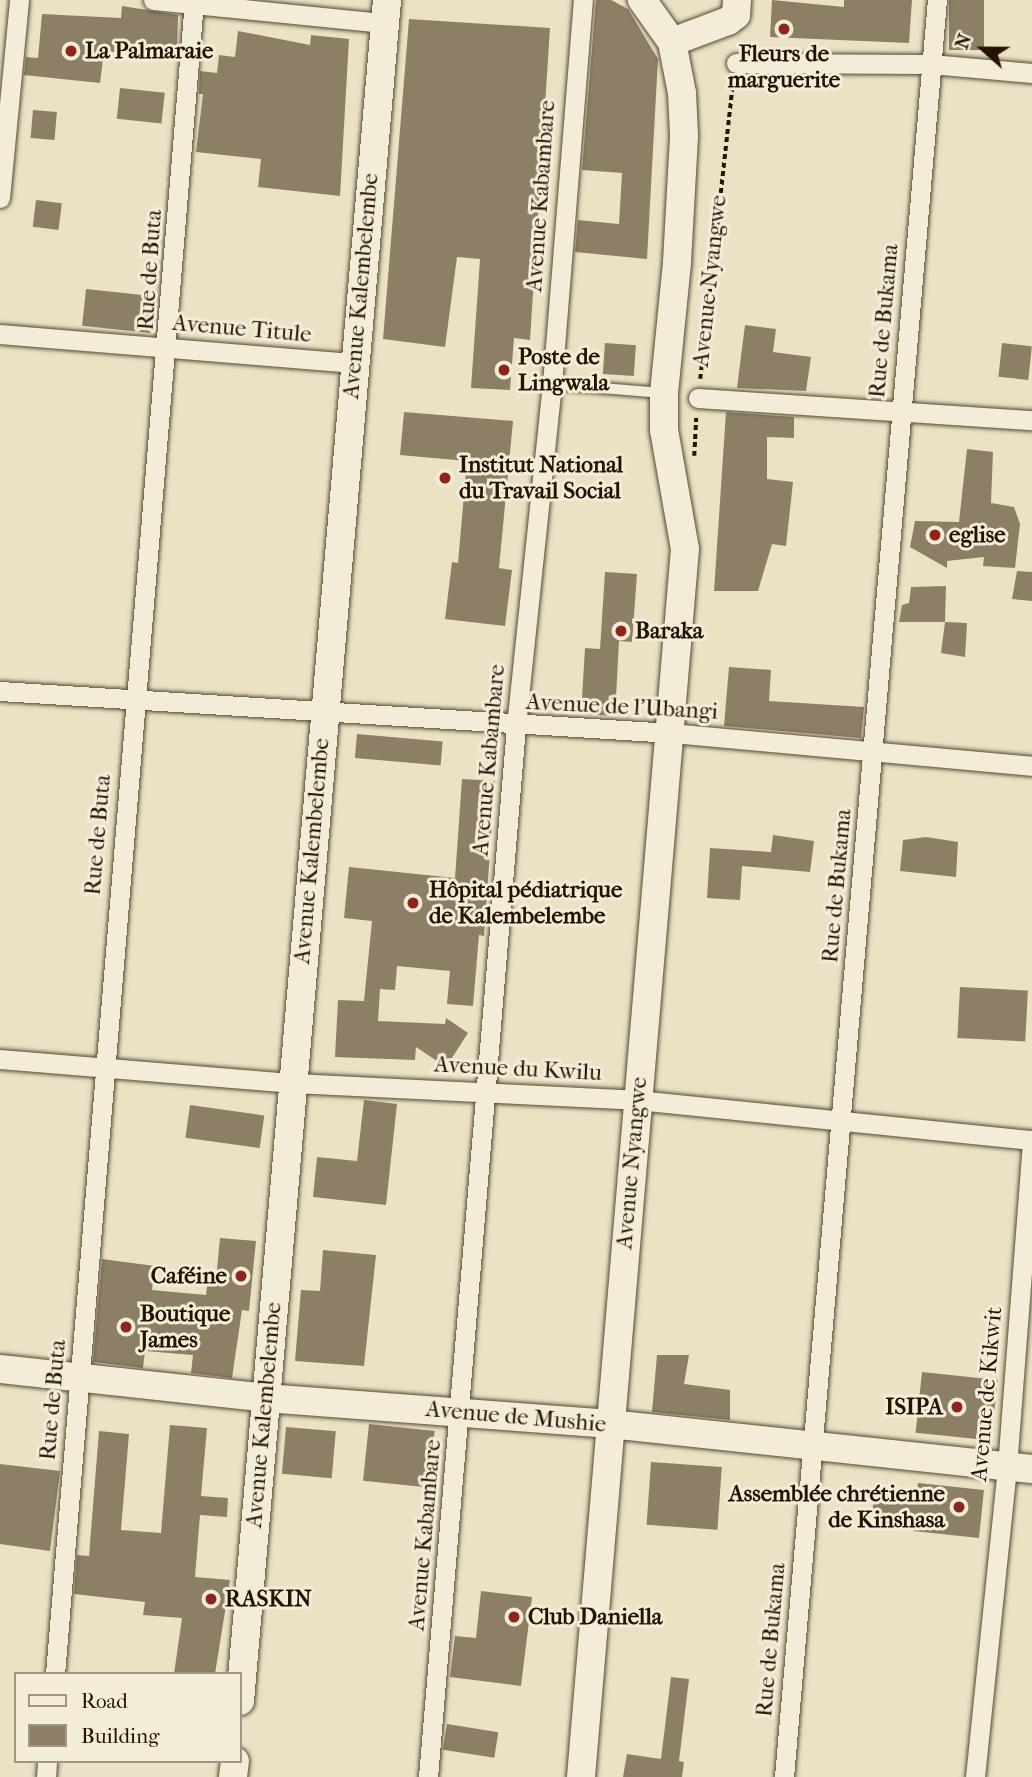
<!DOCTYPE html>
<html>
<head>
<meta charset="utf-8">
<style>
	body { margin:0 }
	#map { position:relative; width:1032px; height:1777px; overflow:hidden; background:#ebe2c5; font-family:"IM FELL French Canon",serif }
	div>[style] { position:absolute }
	.building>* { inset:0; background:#8c7f66; transform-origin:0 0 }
	.path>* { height:3.5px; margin-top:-1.75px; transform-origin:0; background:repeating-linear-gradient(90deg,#251300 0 5px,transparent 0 8.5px) }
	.roads { filter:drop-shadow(0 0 2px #564731) drop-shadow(0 0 2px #564731) }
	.lane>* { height:10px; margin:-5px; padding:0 5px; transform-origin:5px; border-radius:5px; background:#f2ecd9 }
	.street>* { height:19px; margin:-9.5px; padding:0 9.5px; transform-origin:9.5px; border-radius:9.5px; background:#f2ecd9 }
	.secondary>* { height:28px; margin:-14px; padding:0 14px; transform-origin:14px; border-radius:14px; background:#f2ecd9 }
	.dots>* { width:19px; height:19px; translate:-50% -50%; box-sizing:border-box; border:4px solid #f2ecd9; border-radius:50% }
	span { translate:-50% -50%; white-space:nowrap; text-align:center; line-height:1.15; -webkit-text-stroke:6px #f2ecd9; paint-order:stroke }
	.poi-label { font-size:23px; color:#251300; font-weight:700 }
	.left { translate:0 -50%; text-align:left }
	.right { translate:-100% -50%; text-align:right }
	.street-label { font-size:23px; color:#251300 }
	.legend { position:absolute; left:14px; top:1672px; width:228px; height:91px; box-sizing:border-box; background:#f2ecd9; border:2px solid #a09582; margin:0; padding:9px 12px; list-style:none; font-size:21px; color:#251300 }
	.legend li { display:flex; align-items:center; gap:14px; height:35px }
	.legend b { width:35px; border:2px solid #a09582 }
	.north { position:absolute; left:948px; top:14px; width:70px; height:70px; -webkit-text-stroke:5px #f2ecd9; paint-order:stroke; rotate:291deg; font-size:19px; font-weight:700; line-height:28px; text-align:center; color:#251300 }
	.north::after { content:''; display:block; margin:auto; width:24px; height:32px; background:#251300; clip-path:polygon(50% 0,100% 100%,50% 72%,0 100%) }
</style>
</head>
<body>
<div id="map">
	<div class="building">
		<div style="clip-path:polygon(596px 0,611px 0,628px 9px,658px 59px,647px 259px,575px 252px,578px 220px,619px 224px,622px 173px,582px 170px)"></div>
		<div style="clip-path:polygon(772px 0,844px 7px,844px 0,912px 0,909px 43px,770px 37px)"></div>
		<div style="left:949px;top:0;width:35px;height:50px"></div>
		<div style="clip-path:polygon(122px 6px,178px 15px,177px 58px,104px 51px,100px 83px,24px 75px,26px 57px,38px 58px,42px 14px,121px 18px)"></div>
		<div style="clip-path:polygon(409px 19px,550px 28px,530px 340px,514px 338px,510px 390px,471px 388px,480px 259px,457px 257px,445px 347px,383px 339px)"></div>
		<div style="clip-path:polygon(238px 31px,310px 45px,311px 35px,349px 39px,340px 196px,258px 187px,261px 159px,196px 152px,203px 94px,199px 94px,200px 71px,217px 73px,219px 55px,235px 57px)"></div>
		<div style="left:120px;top:88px;width:45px;height:31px;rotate:6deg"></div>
		<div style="left:33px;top:110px;width:24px;height:28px;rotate:5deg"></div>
		<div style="left:36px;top:200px;width:26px;height:27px;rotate:7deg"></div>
		<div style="left:86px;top:289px;width:71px;height:37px;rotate:6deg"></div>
		<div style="clip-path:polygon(745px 325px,776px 329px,773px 352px,811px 357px,806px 391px,737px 388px)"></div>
		<div style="left:605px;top:343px;width:31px;height:31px;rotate:4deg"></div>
		<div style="left:1002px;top:343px;width:30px;height:34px;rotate:6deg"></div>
		<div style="clip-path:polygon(404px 412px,513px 421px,499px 568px,512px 570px,505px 626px,445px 619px,452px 562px,458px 563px,467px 461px,400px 455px)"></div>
		<div style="clip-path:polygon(726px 412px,794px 417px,794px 438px,767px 437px,767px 479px,793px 482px,786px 546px,772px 544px,758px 591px,714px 591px)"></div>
		<div style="clip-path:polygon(967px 449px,993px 452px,991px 503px,1014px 507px,1020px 524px,1015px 568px,983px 566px,984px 557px,947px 561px,947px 568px,910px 547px,915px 521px,959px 522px)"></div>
		<div style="clip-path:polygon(1017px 571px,1032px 572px,1032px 601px,1012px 599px)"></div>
		<div style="clip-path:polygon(605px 572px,637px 574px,632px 642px,619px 641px,615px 716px,581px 714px,585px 648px,600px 649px)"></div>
		<div style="clip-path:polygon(946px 586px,945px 622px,899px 622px,902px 605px,909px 603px,911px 587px)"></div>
		<div style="clip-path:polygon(945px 622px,967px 623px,965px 657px,941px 653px)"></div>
		<div style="clip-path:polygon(729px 667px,771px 670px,769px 701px,864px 707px,861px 738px,724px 726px)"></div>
		<div style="left:357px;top:734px;width:86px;height:24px;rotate:5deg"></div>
		<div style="clip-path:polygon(462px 779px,495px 781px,484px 936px,479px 935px,473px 1006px,447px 1004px,450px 971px,397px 966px,395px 990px,380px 989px,378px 1021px,445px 1024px,446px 1018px,468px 1033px,446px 1067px,416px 1047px,415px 1060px,335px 1057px,338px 1000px,364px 1001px,372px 921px,344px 918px,349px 867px,455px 878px)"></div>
		<div style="clip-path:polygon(773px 835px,814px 841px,810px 872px,742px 866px,740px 900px,707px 898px,710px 848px,771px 852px)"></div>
		<div style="clip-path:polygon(926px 837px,958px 842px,956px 877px,900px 871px,903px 840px)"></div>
		<div style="left:960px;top:987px;width:68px;height:51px;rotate:3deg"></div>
		<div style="clip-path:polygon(364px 1100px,397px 1104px,386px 1205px,313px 1197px,317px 1157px,357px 1161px)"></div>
		<div style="left:190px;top:1105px;width:75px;height:33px;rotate:8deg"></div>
		<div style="clip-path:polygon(220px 1238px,256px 1241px,249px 1311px,242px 1310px,232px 1378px,191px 1373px,193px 1355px,145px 1351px,143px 1368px,93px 1362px,102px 1259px,155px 1266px,152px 1290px,206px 1295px,208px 1279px,216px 1280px)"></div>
		<div style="clip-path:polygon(323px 1250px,376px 1255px,364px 1366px,295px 1361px,301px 1290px,320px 1291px)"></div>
		<div style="clip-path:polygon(657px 1355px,689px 1355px,684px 1384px,730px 1390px,730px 1420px,652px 1412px)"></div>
		<div style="left:922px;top:1372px;width:76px;height:61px;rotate:6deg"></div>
		<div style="left:369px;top:1424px;width:66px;height:57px;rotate:6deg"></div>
		<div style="clip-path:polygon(170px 1425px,207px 1428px,201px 1496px,228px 1498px,227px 1517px,200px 1515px,195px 1577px,230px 1580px,215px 1674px,174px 1674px,182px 1618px,143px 1615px,145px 1602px,74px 1594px,77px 1555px,89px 1556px,99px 1431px,129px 1434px,121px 1530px,161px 1533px)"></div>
		<div style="left:286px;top:1427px;width:50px;height:47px;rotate:5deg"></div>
		<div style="left:651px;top:1462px;width:71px;height:63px;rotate:4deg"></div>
		<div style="clip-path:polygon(0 1464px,60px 1471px,50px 1551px,0 1544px)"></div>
		<div style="clip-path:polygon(918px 1483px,984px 1490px,979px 1538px,913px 1531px,914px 1520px,872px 1515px,875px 1488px,917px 1493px)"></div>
		<div style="clip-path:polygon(481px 1591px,532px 1597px,521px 1686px,450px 1677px,455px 1636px,476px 1638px)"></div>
		<div style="clip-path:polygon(671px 1677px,689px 1679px,679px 1761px,684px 1762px,682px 1777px,623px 1777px,627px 1754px,661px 1759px)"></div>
		<div style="left:447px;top:1724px;width:52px;height:26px;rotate:9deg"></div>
	</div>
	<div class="path">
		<div style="left:700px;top:379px;width:300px;rotate:-83.7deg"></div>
		<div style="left:694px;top:456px;width:38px;rotate:-87deg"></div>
	</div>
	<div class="roads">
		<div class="lane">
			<div style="left:552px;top:384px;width:111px;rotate:4.6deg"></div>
		</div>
		<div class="street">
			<div style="left:153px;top:0;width:233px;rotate:5.7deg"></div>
			<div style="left:736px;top:63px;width:195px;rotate:0.3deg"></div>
			<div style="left:931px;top:64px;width:101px;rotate:5.1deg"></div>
			<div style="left:0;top:198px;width:199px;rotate:-84.5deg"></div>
			<div style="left:0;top:334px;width:355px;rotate:4.7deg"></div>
			<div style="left:698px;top:398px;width:335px;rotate:3.8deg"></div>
			<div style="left:0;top:691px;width:672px;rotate:3.58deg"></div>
			<div style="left:671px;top:733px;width:363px;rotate:5.2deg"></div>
			<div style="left:0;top:1059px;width:294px;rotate:4.7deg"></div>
			<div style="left:293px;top:1083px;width:344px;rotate:2.8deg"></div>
			<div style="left:637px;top:1100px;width:397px;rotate:5.8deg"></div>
			<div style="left:55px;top:1674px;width:1680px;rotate:-85.25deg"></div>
			<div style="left:46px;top:1777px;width:16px;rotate:-86deg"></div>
			<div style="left:428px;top:1777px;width:1055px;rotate:-85.21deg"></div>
			<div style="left:516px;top:726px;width:344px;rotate:-84deg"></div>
			<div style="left:552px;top:384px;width:385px;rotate:-85.4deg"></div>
			<div style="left:784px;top:1777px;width:1784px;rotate:-85.08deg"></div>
			<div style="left:975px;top:1777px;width:312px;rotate:-84.1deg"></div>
			<div style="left:1007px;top:1467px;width:328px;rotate:-85.6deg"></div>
		</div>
		<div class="secondary">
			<div style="left:672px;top:42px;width:60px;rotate:-20.6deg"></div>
			<div style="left:728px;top:21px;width:10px;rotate:-37deg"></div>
			<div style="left:736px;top:15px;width:15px;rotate:-86deg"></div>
			<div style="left:0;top:1369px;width:268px;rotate:6.2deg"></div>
			<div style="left:266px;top:1398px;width:345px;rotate:4.3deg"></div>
			<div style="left:610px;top:1424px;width:424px;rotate:6.1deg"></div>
			<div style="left:240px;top:1701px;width:1707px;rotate:-85.06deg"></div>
			<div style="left:233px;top:1777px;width:16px;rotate:-83deg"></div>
			<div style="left:581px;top:1777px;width:1232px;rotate:-85.16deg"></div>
			<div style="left:685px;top:549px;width:121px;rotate:-100deg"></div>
			<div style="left:664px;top:430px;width:37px;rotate:-90deg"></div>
			<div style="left:664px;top:393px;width:132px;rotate:-84.3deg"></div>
			<div style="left:677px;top:262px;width:127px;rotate:-86.8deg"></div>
			<div style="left:684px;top:135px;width:42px;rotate:-92.7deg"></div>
			<div style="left:682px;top:93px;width:52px;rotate:-101.1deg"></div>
			<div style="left:672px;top:42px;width:52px;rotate:-125.5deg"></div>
		</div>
	</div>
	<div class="dots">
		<div style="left:784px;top:29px;background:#8f2418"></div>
		<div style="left:71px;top:51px;background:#8f2418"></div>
		<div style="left:504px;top:370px;background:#8f2418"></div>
		<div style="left:445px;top:478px;background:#8f2418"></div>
		<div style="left:935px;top:535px;background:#8f2418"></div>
		<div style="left:621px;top:631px;background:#8f2418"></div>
		<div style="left:413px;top:903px;background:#8f2418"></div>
		<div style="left:241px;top:1276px;background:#8f2418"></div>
		<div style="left:126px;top:1327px;background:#8f2418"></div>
		<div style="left:957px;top:1407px;background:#8f2418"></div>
		<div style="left:959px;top:1507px;background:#8f2418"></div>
		<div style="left:211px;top:1599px;background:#8f2418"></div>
		<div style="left:514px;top:1617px;background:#8f2418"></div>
	</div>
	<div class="poi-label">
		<span class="left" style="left:85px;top:51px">La Palmaraie</span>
		<span style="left:784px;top:67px">Fleurs de<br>marguerite</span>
		<span class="left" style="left:518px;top:370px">Poste de<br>Lingwala</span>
		<span class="left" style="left:459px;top:478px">Institut National<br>du Travail Social</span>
		<span class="left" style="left:949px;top:535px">eglise</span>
		<span class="left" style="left:635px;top:631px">Baraka</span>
		<span class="left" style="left:429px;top:903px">Hôpital pédiatrique<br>de Kalembelembe</span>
		<span class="right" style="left:227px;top:1276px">Caféine</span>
		<span class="left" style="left:140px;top:1327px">Boutique<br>James</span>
		<span class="right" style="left:943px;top:1407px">ISIPA</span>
		<span class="right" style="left:945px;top:1507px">Assemblée chrétienne<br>de Kinshasa</span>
		<span class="left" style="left:225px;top:1599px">RASKIN</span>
		<span class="left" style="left:528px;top:1617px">Club Daniella</span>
	</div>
	<div class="street-label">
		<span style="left:541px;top:196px;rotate:-86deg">Avenue Kabambare</span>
		<span style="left:150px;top:270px;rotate:-86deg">Rue de Buta</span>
		<span style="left:710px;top:281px;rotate:-84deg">Avenue Nyangwe</span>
		<span style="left:361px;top:286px;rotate:-85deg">Avenue Kalembelembe</span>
		<span style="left:884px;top:321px;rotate:-85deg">Rue de Bukama</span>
		<span style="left:242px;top:329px;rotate:5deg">Avenue Titule</span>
		<span style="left:622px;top:707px;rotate:3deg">Avenue de l'Ubangi</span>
		<span style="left:489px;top:760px;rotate:-85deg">Avenue Kabambare</span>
		<span style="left:98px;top:835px;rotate:-85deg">Rue de Buta</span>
		<span style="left:312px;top:851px;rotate:-85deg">Avenue Kalembelembe</span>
		<span style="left:837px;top:886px;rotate:-85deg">Rue de Bukama</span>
		<span style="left:518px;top:1069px;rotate:3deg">Avenue du Kwilu</span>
		<span style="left:632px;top:1163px;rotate:-85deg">Avenue Nyangwe</span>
		<span style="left:987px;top:1394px;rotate:-85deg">Avenue de Kikwit</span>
		<span style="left:53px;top:1400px;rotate:-85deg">Rue de Buta</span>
		<span style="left:264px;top:1415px;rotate:-85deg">Avenue Kalembelembe</span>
		<span style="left:516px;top:1417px;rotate:5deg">Avenue de Mushie</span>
		<span style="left:425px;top:1535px;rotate:-85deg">Avenue Kabambare</span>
		<span style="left:771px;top:1640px;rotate:-85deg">Rue de Bukama</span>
	</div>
	<ul class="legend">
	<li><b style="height:9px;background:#f2ecd9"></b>Road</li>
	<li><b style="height:19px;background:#8c7f66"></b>Building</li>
	</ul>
	<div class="north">N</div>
</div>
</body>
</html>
